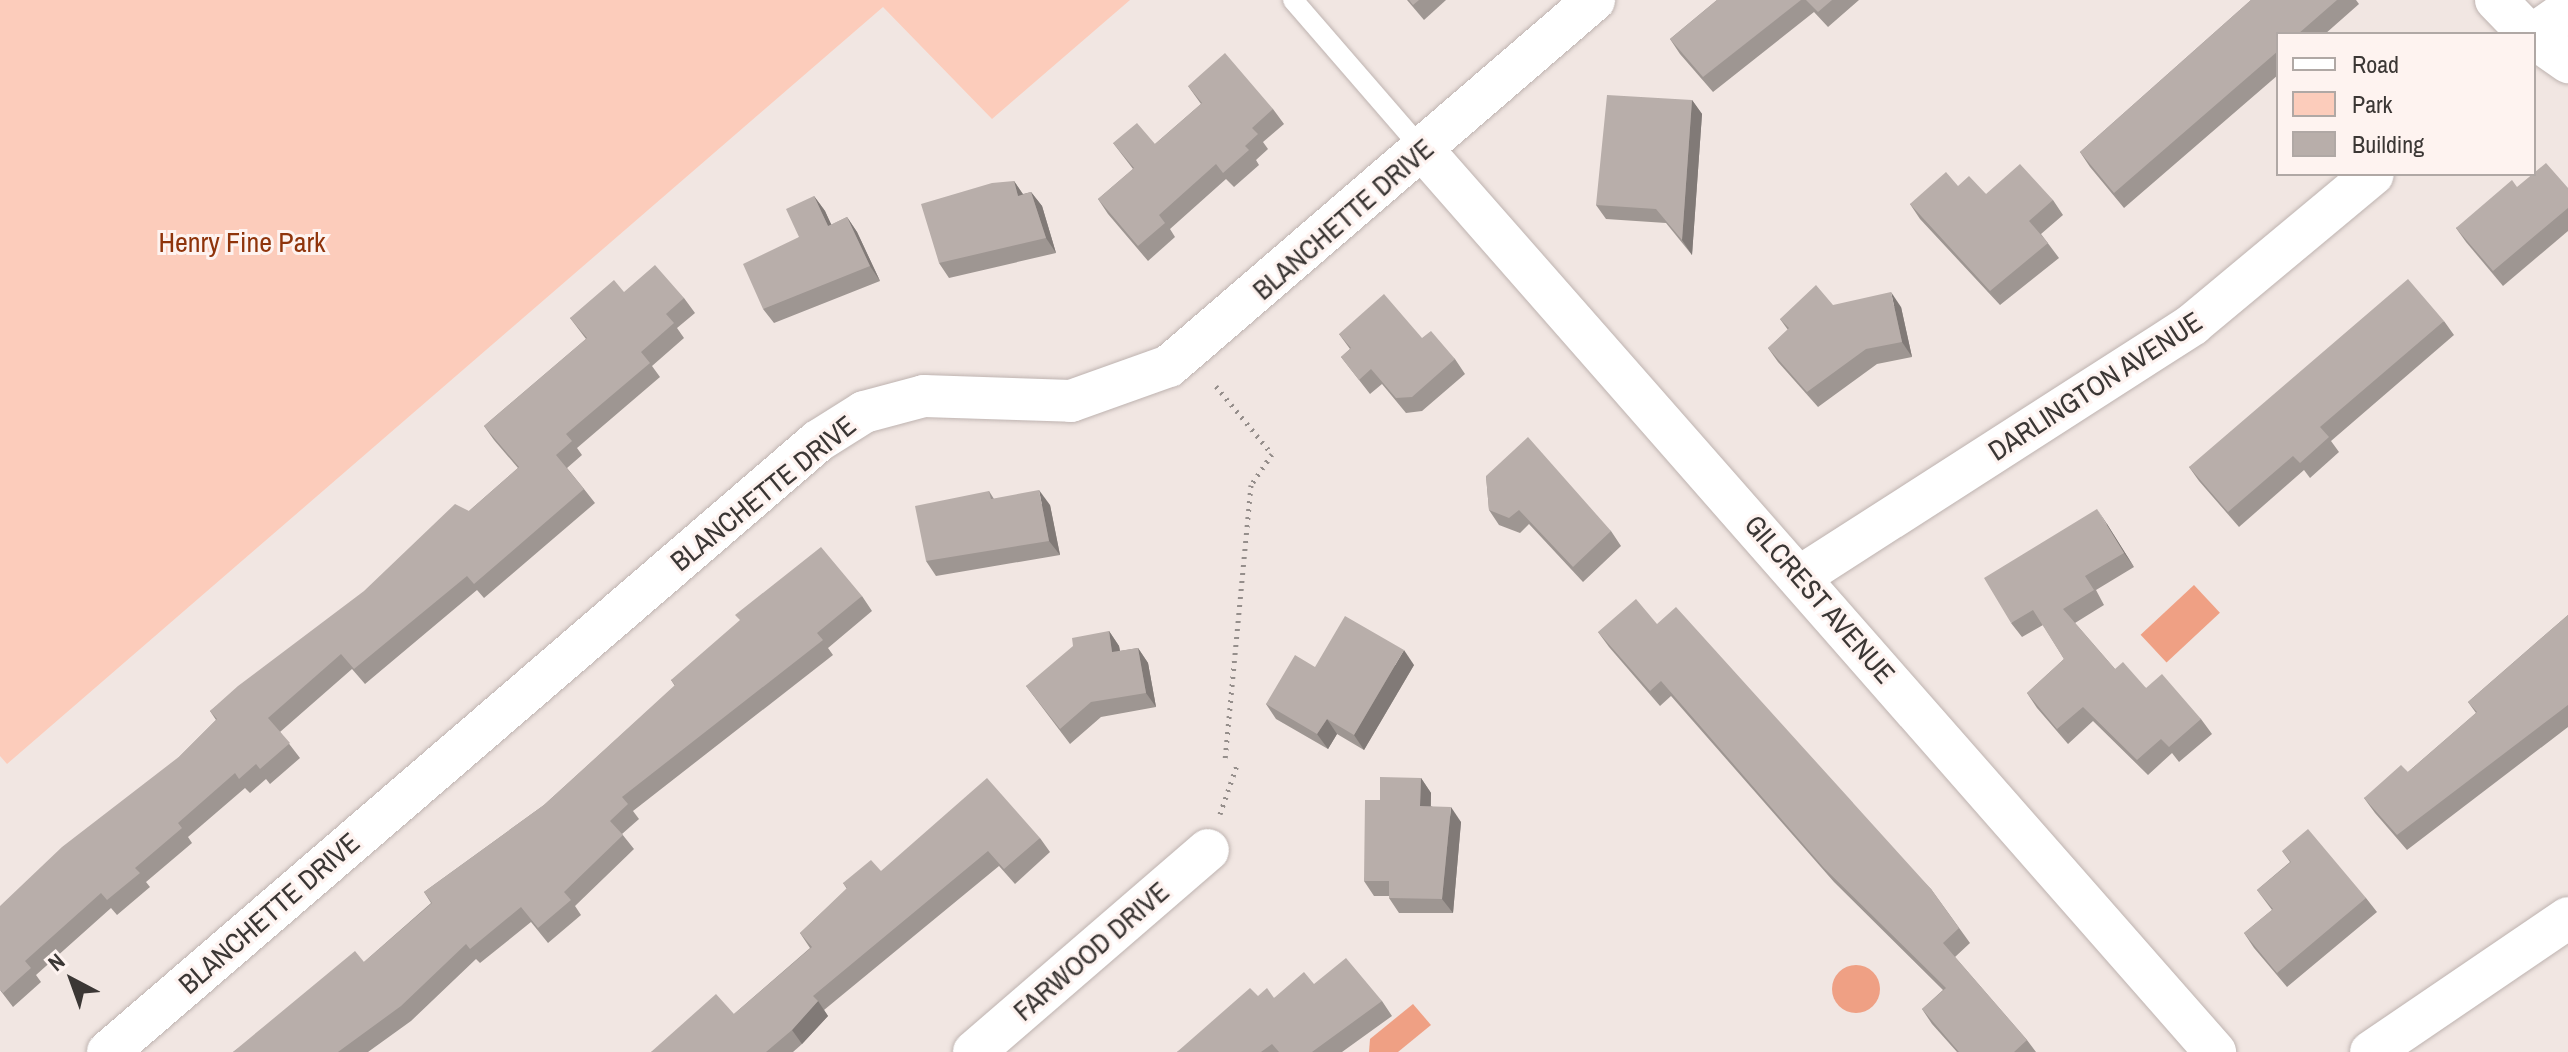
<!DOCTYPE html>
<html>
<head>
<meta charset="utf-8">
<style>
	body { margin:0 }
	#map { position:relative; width:2568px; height:1052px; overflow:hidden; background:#f1e6e2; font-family:"Archivo Narrow",sans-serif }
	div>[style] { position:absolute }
	.green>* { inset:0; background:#fcccbb }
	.water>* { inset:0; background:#efa084; transform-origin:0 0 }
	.round { border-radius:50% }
	.path>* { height:5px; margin-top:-2.5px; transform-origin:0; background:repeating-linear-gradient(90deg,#958e8b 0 2px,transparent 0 8px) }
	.roads { filter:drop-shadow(0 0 2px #beb3b0) drop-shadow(0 0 2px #beb3b0) }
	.service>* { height:20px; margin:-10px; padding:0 10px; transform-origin:10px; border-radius:10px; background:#fff }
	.minor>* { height:42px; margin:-21px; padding:0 21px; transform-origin:21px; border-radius:21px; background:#fff }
	.wall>* { inset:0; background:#9e9692 }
	.shaded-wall>* { inset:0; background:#817a77 }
	.building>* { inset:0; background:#b8aeaa }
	span { translate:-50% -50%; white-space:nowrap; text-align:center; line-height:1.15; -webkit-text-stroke:6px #fef3f0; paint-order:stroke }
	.street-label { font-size:28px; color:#3b3735 }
	.park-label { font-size:28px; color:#8f340b }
	.legend { position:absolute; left:2276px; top:32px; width:260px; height:144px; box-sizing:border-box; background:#fef3f0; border:2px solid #b0a8a5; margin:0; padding:10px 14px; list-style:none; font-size:24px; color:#3b3735 }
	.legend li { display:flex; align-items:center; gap:16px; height:40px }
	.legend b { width:40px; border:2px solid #b0a8a5 }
	.north { position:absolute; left:32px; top:940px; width:80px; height:80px; -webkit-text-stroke:6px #fef3f0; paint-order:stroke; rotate:319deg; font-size:22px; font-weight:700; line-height:32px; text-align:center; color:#3b3735 }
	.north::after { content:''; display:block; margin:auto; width:28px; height:36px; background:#3b3735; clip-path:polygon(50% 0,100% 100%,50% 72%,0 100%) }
</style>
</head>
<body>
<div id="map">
	<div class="green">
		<div style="clip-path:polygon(0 0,1130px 0,992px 119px,883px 7px,7px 764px,0 756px)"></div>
	</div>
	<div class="water">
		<div style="left:2194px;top:585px;width:38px;height:73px;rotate:47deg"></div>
		<div class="round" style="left:1832px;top:965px;width:48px;height:48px"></div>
		<div style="clip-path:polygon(1413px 1004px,1431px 1025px,1398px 1052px,1369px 1052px,1370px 1039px)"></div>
	</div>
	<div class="path">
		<div style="left:1216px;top:386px;width:88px;rotate:50.5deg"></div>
		<div style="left:1272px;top:454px;width:37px;rotate:124deg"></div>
		<div style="left:1251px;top:485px;width:274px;rotate:95.4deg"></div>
		<div style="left:1220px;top:814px;width:55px;rotate:-70.9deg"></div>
	</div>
	<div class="roads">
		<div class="service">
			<div style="left:1293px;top:0;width:197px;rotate:49.1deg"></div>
		</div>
		<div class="minor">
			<div style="left:2496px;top:0;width:47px;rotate:45.9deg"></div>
			<div style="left:2534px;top:34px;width:42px;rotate:-35.2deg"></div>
			<div style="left:2534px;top:38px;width:42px;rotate:35.2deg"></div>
			<div style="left:1422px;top:149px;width:1202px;rotate:48.71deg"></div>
			<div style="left:1801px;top:576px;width:466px;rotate:-32.7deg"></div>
			<div style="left:2193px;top:324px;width:234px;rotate:-39.8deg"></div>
			<div style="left:108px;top:1052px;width:937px;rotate:-40.71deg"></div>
			<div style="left:818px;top:441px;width:54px;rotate:-32.2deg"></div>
			<div style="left:864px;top:412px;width:62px;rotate:-14.9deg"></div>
			<div style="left:924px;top:396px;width:147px;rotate:1.9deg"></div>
			<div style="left:1071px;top:401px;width:104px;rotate:-19.7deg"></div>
			<div style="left:1169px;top:366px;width:561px;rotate:-40.73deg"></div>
			<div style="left:974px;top:1052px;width:309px;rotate:-40.8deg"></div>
			<div style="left:2371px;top:1052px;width:238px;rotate:-34.2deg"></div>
		</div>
	</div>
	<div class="wall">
		<div style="clip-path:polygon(1407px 0,1446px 0,1424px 20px)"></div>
		<div style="clip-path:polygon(1717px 0,1859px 0,1828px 27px,1814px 12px,1713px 92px,1680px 54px,1670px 39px)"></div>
		<div style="clip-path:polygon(2251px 0,2356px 0,2359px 4px,2325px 34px,2278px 34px,2278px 75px,2124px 208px,2090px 167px,2080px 152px)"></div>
		<div style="clip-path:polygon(1188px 86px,1273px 109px,1284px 124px,1263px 142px,1268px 149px,1256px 160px,1259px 165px,1234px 187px,1226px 179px,1170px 229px,1175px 237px,1148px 261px,1108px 214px,1098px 199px,1133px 169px,1113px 143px,1155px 144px,1201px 104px)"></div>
		<div style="clip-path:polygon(1692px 100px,1702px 114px,1692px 255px,1666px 223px,1606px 219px,1596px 205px)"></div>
		<div style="clip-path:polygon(1014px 181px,1023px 194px,1031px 192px,1042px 206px,1056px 253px,949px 278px,939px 263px)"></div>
		<div style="clip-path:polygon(1958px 186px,1986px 194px,2053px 200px,2063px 215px,2041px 234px,2059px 258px,2000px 305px,1920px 219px,1910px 204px)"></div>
		<div style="clip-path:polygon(2517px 187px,2568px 188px,2568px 231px,2503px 286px,2466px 242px,2456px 228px)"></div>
		<div style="clip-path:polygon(814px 196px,825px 211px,831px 225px,847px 217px,857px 232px,880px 281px,774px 323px,763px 309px,799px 237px)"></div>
		<div style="clip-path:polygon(624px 292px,684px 298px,695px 313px,677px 328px,684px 338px,652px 366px,660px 377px,577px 448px,582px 455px,567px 468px,584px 489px,595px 503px,484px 598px,477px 590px,365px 684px,352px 669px,280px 732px,300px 758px,270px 784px,266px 779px,250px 793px,245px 788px,188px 837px,192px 843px,146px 882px,150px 887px,117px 915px,111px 908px,36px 975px,41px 982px,13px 1007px,0 990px,180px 756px,216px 720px,210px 711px,469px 511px,518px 468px,494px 440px,484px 426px,586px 339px,570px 318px)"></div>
		<div style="clip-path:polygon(1833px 305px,1901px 307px,1912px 357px,1877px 364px,1818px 407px,1778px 362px,1768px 348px,1788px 330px,1780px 319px)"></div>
		<div style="clip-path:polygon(2444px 321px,2454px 335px,2331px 441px,2339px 452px,2310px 478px,2304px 470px,2239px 527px,2199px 481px,2189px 467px)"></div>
		<div style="clip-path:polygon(1339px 334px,1422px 338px,1455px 359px,1465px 374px,1422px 411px,1406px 413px,1382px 384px,1370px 394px,1341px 357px,1350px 349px)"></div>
		<div style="clip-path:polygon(1486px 476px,1611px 531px,1621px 546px,1583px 582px,1529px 524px,1520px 533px,1499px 525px,1489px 510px)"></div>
		<div style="clip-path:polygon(989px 491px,994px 499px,1050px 505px,1060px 555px,936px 576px,926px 561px)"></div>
		<div style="clip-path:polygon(2107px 524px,2134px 567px,2096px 590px,2104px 605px,2075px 623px,2115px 669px,2146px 688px,2201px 719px,2212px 734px,2179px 762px,2172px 753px,2148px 775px,2093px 721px,2068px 744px,2037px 708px,2027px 693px,2064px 659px,2043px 625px,2022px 637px,2011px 623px)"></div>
		<div style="clip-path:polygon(862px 596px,872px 611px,828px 648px,833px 655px,633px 811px,639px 819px,622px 834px,634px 849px,575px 906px,581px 915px,548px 943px,531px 922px,480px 963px,476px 959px,411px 1021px,368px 1052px,233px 1052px,364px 962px,431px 903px,424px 892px,544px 805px,675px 686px,671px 680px)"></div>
		<div style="clip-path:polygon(2568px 615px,2568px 727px,2407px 850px,2375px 813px,2364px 798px,2408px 772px,2476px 713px,2468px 702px)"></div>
		<div style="clip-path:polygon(1657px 624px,1931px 889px,1970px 943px,1955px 957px,2027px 1040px,2036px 1052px,1957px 1052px,1932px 1024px,1922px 1009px,1943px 990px,1834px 882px,1671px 696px,1660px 706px,1609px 647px,1598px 632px)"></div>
		<div style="clip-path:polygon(1109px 631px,1119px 646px,1120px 651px,1138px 648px,1148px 663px,1156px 707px,1101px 717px,1070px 744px,1026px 686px)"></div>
		<div style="clip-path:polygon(1414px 665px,1364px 750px,1337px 734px,1328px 749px,1276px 719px,1266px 704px,1315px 667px)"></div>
		<div style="clip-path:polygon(1421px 778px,1431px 793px,1431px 806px,1461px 822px,1453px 913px,1399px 913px,1389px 898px,1389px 896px,1374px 896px,1364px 881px,1380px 800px)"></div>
		<div style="clip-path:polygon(1040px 838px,1050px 852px,1015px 884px,999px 866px,824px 1010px,828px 1016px,802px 1044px,793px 1052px,651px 1052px,734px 1014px,810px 948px,800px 933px,847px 889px,843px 883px,881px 871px)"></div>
		<div style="clip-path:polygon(2282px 851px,2366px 898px,2377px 912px,2287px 987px,2254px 948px,2244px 933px,2272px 910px,2257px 890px,2290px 862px)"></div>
		<div style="clip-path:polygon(1314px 984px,1382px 1001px,1392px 1016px,1342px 1052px,1177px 1052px,1258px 996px,1274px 998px)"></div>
	</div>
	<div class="shaded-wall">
		<div style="clip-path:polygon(1692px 100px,1702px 114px,1692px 255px,1682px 240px)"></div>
		<div style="clip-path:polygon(1014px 181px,1024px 196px,1018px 196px)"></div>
		<div style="clip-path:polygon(1031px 192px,1042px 206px,1056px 253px,1046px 238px)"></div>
		<div style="clip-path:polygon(814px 196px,825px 211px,839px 241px,828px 226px)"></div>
		<div style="clip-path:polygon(847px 217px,857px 232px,880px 281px,870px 266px)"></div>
		<div style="clip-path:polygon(1891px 292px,1901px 307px,1912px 357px,1902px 342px)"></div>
		<div style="clip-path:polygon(1039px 490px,1050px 505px,1060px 555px,1049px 541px)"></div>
		<div style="clip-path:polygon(2097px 509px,2107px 524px,2134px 567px,2124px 553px)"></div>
		<div style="clip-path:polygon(1109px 631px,1119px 646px,1123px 667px,1112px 652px)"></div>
		<div style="clip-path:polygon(1138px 648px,1148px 663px,1156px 707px,1146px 693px)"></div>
		<div style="clip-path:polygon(1404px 650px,1414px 665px,1364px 750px,1354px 735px)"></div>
		<div style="clip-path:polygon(1327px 719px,1337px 734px,1328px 749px,1317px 734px)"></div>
		<div style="clip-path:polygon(1421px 778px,1431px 793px,1430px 821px,1420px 806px)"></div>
		<div style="clip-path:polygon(1451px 807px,1461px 822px,1453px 913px,1442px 899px)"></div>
		<div style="clip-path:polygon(818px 1001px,828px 1016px,802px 1044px,792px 1030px)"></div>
	</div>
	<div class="building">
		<div style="clip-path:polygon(1409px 0,1419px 0,1413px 5px)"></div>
		<div style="clip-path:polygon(1717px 0,1801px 0,1703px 77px,1670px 39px)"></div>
		<div style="clip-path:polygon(1806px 0,1832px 0,1818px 12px)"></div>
		<div style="clip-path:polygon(2251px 0,2337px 0,2298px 34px,2278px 34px,2278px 51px,2114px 193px,2080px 152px)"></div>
		<div style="clip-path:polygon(1225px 53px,1273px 109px,1252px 128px,1258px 134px,1245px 146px,1249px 150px,1223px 173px,1216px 164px,1159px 215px,1165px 223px,1138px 246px,1098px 199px,1134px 168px,1113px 143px,1137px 123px,1155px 144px,1202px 103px,1188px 86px)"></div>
		<div style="clip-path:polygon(1607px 95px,1692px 100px,1682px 240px,1656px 209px,1596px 205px)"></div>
		<div style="clip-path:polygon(2546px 163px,2568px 188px,2568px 208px,2493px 271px,2456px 228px,2512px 180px,2517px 187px)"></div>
		<div style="clip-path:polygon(2020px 164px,2053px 200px,2029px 221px,2048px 243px,1990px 291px,1910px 204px,1946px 172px,1958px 186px,1969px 176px,1986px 194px)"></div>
		<div style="clip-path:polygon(1014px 181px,1018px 196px,1031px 192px,1046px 238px,939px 263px,921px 204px,992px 183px)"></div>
		<div style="clip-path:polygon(814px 196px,828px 226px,847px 217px,870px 266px,763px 309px,743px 264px,799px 237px,786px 209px)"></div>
		<div style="clip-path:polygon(655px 265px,684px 298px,666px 314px,674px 323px,641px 352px,650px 363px,566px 434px,572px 441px,556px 455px,584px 489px,474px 584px,467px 576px,354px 669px,341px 654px,268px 718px,290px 743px,260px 769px,256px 764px,239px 779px,235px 773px,178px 823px,182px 828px,135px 868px,140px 873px,107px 900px,101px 893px,25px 961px,31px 968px,3px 993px,0 989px,0 906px,62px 847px,180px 756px,217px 719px,210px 711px,238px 686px,364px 591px,455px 504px,469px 511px,519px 467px,484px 426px,587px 338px,570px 318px,614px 280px,624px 292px)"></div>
		<div style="clip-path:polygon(2408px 279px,2444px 321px,2320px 427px,2329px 437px,2300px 463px,2293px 456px,2228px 512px,2189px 467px)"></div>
		<div style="clip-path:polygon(1816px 285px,1833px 305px,1891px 292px,1902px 342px,1866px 349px,1807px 392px,1768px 348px,1789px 328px,1780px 319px)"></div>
		<div style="clip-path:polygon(1384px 294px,1422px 338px,1431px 331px,1455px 359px,1412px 397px,1396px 398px,1371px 369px,1359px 380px,1341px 357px,1351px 348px,1339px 334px)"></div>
		<div style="clip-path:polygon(1528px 437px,1611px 531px,1573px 567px,1519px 510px,1509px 518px,1489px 510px,1486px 476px)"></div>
		<div style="clip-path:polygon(1039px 490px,1049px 541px,926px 561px,915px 506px,989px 491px,991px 499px)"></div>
		<div style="clip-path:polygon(2097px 509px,2124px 553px,2085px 576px,2094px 590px,2063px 609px,2115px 669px,2123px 662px,2146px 688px,2162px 674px,2201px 719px,2169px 747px,2161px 739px,2137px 760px,2083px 707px,2057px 729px,2027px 693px,2064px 659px,2033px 610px,2011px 623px,1984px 578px)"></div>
		<div style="clip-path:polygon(821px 547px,862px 596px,817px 633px,823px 640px,622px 797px,628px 804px,610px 821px,623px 835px,564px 892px,571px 900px,538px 928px,521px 907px,470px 949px,466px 944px,401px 1006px,338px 1052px,233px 1052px,355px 951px,364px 962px,432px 903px,424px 892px,544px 805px,675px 685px,671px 680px,740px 620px,735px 615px)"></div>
		<div style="clip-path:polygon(1636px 599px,1657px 624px,1676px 607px,1931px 889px,1959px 928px,1943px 943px,2027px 1040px,2014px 1052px,1959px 1052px,1922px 1009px,1946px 988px,1824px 868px,1661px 681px,1650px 691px,1598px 632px)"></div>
		<div style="clip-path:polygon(2568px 615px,2568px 705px,2397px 835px,2364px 798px,2401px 765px,2408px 772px,2477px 712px,2468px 702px)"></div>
		<div style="clip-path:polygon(1345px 616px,1404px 650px,1354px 735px,1327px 719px,1317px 734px,1266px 704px,1295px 655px,1315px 667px)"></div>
		<div style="clip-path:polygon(1109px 631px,1112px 652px,1138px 648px,1146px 693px,1091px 702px,1060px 729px,1026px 686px,1073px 646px,1072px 638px)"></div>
		<div style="clip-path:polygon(1380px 777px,1421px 778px,1420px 806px,1451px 807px,1442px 899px,1389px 898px,1389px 881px,1364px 881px,1365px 800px,1380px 800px)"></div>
		<div style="clip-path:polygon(987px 778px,1040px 838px,1004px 869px,988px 851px,813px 996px,818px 1001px,792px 1030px,766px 1052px,651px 1052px,716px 994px,734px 1014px,812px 947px,800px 933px,847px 888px,843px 883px,871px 860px,881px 871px)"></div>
		<div style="clip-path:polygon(2308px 829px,2366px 898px,2277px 973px,2244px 933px,2273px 909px,2257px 890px,2291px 862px,2282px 851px)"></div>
		<div style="clip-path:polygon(1346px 958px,1382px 1001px,1312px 1052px,1279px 1052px,1272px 1044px,1261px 1052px,1177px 1052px,1250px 988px,1258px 996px,1267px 988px,1274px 998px,1304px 972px,1314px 984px)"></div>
	</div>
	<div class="street-label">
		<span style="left:1343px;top:219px;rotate:-41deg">BLANCHETTE DRIVE</span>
		<span style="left:2095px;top:386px;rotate:-33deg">DARLINGTON AVENUE</span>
		<span style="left:763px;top:493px;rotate:-39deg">BLANCHETTE DRIVE</span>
		<span style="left:1820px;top:599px;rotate:49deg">GILCREST AVENUE</span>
		<span style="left:269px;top:913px;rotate:-41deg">BLANCHETTE DRIVE</span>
		<span style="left:1091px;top:951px;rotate:-41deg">FARWOOD DRIVE</span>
	</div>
	<div class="park-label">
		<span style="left:242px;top:242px">Henry Fine Park</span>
	</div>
	<ul class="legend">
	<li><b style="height:10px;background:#fff"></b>Road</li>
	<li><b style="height:22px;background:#fcccbb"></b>Park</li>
	<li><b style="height:22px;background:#b8aeaa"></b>Building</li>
	</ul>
	<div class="north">N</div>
</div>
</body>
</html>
